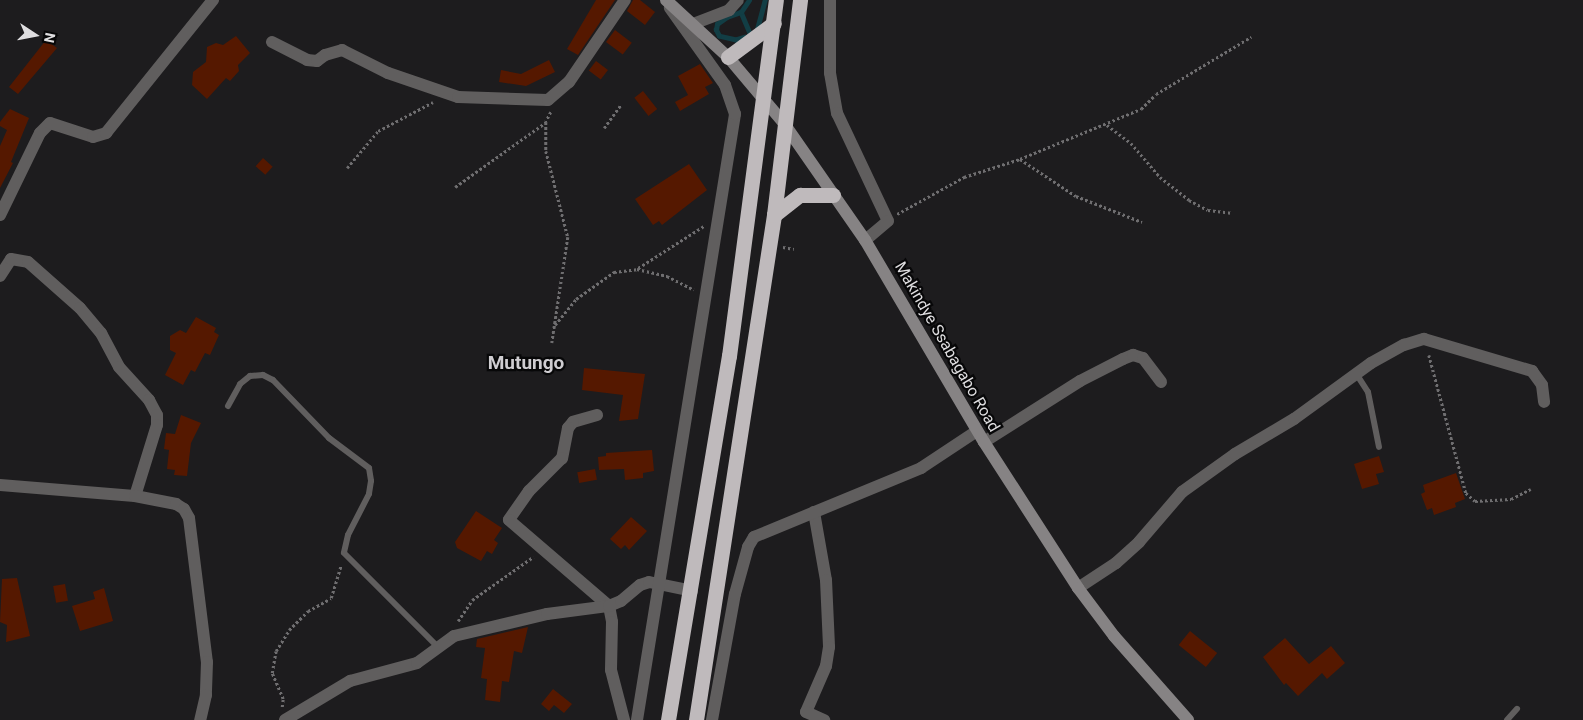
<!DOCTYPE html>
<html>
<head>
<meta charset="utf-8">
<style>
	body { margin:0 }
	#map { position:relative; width:1583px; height:720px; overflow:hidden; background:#1d1c1e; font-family:Roboto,sans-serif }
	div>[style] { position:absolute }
	.stream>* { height:4.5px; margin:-2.25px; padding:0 2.25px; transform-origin:2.25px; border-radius:2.25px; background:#123e45 }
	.building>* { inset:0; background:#551800; transform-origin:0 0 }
	.path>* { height:2.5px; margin-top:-1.25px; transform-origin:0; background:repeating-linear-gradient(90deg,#6f6e70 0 2.5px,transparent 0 5px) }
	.lane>* { height:6px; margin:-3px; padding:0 3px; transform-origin:3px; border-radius:3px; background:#605e5e }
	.street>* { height:12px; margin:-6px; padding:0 6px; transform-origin:6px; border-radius:6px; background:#605e5e }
	.secondary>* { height:12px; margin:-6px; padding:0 6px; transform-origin:6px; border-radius:6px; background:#868384 }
	.highway>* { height:15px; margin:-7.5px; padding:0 7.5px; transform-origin:7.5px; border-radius:7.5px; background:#bfbabc }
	span { translate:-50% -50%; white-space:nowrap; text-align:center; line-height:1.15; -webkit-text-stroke:4.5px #070708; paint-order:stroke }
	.street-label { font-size:16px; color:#dfdee0 }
	.quarter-label { font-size:19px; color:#cfcdd1; font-weight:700 }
	.north { position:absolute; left:10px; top:10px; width:50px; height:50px; -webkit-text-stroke:4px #070708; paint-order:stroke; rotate:101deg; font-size:14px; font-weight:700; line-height:20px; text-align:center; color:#dfdee0 }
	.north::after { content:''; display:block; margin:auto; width:18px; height:22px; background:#dfdee0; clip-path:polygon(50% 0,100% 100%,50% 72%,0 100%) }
</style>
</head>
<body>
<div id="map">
	<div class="stream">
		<div style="left:741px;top:12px;width:25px;rotate:67deg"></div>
		<div style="left:757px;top:29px;width:30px;rotate:-75deg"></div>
		<div style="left:745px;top:37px;width:9px;rotate:162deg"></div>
		<div style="left:736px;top:40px;width:17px;rotate:-167deg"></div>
		<div style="left:719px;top:36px;width:7px;rotate:-117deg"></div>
		<div style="left:716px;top:30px;width:6px;rotate:-81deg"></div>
		<div style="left:717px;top:24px;width:12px;rotate:-35deg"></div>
		<div style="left:727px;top:17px;width:15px;rotate:-20deg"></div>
		<div style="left:741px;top:12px;width:14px;rotate:-56deg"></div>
	</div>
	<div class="building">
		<div style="clip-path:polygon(596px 0,615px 0,578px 55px,567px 49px)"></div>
		<div style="clip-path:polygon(633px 0,640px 0,655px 12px,645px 25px,627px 11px)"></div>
		<div style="left:615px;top:30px;width:21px;height:15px;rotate:37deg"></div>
		<div style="clip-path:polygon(236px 36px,250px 53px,238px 65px,239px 71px,230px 81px,226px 78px,207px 99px,192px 85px,193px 72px,206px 62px,207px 47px,216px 43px,223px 45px)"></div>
		<div style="clip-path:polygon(46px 40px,57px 48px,18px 94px,9px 87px)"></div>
		<div style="clip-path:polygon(549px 60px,555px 72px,526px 86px,499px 82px,501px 70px,521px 74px)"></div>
		<div style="left:596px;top:61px;width:15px;height:12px;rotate:37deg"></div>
		<div style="clip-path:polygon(700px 64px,713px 83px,705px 87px,709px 94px,680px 111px,675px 102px,688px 95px,678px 76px)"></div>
		<div style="left:643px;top:91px;width:23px;height:11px;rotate:52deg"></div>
		<div style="clip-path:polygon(10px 109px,29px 118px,11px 162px,13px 163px,0 188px,0 146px,7px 130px,0 126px,0 122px)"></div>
		<div style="left:263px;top:158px;width:13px;height:11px;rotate:42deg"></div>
		<div style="clip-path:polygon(689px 164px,707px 190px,662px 225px,659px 221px,653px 225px,635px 199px)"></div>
		<div style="clip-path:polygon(196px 317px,216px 328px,214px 332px,219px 335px,210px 355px,205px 353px,195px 372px,191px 370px,183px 385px,165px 375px,176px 353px,170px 350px,170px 336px,180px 330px,186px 333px)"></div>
		<div style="clip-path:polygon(584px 368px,645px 374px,638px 419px,619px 421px,623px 395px,582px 390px)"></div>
		<div style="clip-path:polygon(181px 415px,201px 423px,191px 443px,187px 476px,174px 475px,175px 470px,167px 469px,169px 450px,164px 449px,166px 433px,175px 434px)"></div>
		<div style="clip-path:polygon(652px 450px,654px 471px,643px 473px,643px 478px,625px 480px,624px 469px,599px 470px,598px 457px,606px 456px,606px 453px)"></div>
		<div style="clip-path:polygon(1379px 456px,1384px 472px,1376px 474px,1379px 484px,1362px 489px,1354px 464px)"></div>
		<div style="left:595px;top:469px;width:11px;height:18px;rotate:80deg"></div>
		<div style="clip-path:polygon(1456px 473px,1465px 499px,1455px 503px,1456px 507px,1434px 515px,1432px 508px,1427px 510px,1421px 494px,1425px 492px,1423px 485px)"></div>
		<div style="clip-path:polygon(476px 511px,502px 528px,494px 540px,498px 543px,492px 554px,487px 551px,481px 561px,457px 548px,455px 542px)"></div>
		<div style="clip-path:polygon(631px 517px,647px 531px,629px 550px,625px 545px,621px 549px,610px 539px)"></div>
		<div style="clip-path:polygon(17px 578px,30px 636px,6px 642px,7px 625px,0 622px,2px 579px)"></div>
		<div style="left:65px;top:584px;width:17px;height:12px;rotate:80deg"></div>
		<div style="clip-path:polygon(104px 588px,113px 621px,80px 631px,72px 606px,95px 599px,93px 592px)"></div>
		<div style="clip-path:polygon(528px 627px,522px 653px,514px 651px,509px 682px,502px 681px,500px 702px,485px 700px,487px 679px,481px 678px,485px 648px,476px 647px,477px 639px)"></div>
		<div style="left:1190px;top:631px;width:35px;height:18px;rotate:39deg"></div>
		<div style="clip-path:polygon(1285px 638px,1309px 664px,1331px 646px,1345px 663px,1327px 679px,1322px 673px,1298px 696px,1286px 683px,1284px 685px,1263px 657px)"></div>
		<div style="clip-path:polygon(553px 689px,572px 704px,564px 713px,554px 705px,549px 711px,541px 704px)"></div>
	</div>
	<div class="path">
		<div style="left:551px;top:112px;width:11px;rotate:117deg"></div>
		<div style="left:546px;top:122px;width:29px;rotate:90deg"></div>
		<div style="left:546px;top:151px;width:89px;rotate:75.7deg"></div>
		<div style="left:568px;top:237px;width:107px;rotate:98.6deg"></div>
		<div style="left:1107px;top:125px;width:30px;rotate:37deg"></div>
		<div style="left:1131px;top:143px;width:45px;rotate:49.5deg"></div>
		<div style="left:1160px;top:177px;width:37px;rotate:38deg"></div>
		<div style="left:1189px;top:200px;width:21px;rotate:28deg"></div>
		<div style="left:1208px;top:210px;width:25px;rotate:7deg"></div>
		<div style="left:604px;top:128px;width:29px;rotate:-54deg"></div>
		<div style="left:1020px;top:159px;width:67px;rotate:33.5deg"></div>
		<div style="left:1076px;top:196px;width:71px;rotate:21.5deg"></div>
		<div style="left:347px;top:168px;width:48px;rotate:-50deg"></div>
		<div style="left:378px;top:131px;width:62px;rotate:-27.8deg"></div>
		<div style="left:455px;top:187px;width:112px;rotate:-35.5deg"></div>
		<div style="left:897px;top:214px;width:77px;rotate:-28.9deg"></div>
		<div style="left:964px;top:177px;width:59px;rotate:-17.8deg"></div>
		<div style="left:1020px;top:159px;width:131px;rotate:-22.5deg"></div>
		<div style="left:1141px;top:109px;width:21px;rotate:-45deg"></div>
		<div style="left:1156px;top:94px;width:111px;rotate:-31deg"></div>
		<div style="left:783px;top:247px;width:11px;rotate:10deg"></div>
		<div style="left:638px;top:268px;width:78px;rotate:-32.5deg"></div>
		<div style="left:555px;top:325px;width:33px;rotate:-51deg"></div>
		<div style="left:576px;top:299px;width:47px;rotate:-35.4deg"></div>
		<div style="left:614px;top:272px;width:23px;rotate:-7deg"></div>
		<div style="left:637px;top:269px;width:31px;rotate:13deg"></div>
		<div style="left:667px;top:276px;width:30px;rotate:27deg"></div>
		<div style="left:1429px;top:355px;width:143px;rotate:75deg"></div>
		<div style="left:1466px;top:493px;width:12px;rotate:42deg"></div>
		<div style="left:1475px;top:501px;width:36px;rotate:-3deg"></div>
		<div style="left:1511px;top:499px;width:22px;rotate:-27deg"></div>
		<div style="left:458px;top:621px;width:25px;rotate:-56deg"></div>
		<div style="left:472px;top:600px;width:75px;rotate:-35.2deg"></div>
		<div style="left:282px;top:707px;width:8px;rotate:-83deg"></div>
		<div style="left:283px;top:699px;width:28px;rotate:-113deg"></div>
		<div style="left:272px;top:673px;width:22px;rotate:-80deg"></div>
		<div style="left:276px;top:651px;width:25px;rotate:-58deg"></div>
		<div style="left:289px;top:630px;width:27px;rotate:-45deg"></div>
		<div style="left:308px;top:611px;width:26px;rotate:-29deg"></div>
		<div style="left:331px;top:598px;width:34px;rotate:-73deg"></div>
	</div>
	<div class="lane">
		<div style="left:1357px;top:375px;width:20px;rotate:57deg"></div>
		<div style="left:1368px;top:392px;width:56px;rotate:78.7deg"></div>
		<div style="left:228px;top:406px;width:25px;rotate:-61deg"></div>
		<div style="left:240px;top:384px;width:13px;rotate:-39deg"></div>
		<div style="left:250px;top:376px;width:13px;rotate:-4deg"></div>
		<div style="left:263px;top:375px;width:11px;rotate:27deg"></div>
		<div style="left:273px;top:380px;width:81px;rotate:46deg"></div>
		<div style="left:329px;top:438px;width:50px;rotate:36.9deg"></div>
		<div style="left:369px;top:468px;width:13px;rotate:81deg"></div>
		<div style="left:371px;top:481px;width:13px;rotate:99deg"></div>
		<div style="left:369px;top:494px;width:46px;rotate:117.1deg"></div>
		<div style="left:348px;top:535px;width:18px;rotate:103deg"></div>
		<div style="left:344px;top:553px;width:132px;rotate:45deg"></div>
		<div style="left:1507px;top:720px;width:15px;rotate:-48deg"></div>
	</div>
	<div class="street">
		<div style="left:830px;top:0;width:73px;rotate:90deg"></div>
		<div style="left:830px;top:73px;width:41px;rotate:80.1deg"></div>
		<div style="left:837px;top:113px;width:119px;rotate:64.7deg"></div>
		<div style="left:888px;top:221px;width:30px;rotate:140deg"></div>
		<div style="left:693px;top:24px;width:39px;rotate:-21deg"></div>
		<div style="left:729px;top:10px;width:13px;rotate:-48deg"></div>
		<div style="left:272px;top:42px;width:39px;rotate:27deg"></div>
		<div style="left:307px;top:60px;width:10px;rotate:6deg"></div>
		<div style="left:317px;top:61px;width:10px;rotate:-37deg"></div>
		<div style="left:325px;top:55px;width:18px;rotate:-16deg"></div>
		<div style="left:342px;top:50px;width:51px;rotate:26.6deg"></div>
		<div style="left:388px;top:73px;width:74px;rotate:18.9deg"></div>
		<div style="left:458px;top:97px;width:90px;rotate:1.9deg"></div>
		<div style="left:548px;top:100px;width:28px;rotate:-41deg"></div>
		<div style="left:569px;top:82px;width:99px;rotate:-55.7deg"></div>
		<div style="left:0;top:215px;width:91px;rotate:-64deg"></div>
		<div style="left:40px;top:133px;width:14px;rotate:-45deg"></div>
		<div style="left:50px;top:123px;width:45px;rotate:18deg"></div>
		<div style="left:93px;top:137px;width:14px;rotate:-17deg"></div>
		<div style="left:106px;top:133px;width:171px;rotate:-51.2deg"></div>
		<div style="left:0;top:276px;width:20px;rotate:-57deg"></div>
		<div style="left:11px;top:259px;width:17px;rotate:10deg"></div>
		<div style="left:28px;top:262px;width:69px;rotate:41.5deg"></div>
		<div style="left:80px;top:308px;width:33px;rotate:50deg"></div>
		<div style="left:101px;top:333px;width:38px;rotate:62deg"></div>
		<div style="left:119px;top:367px;width:45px;rotate:47.7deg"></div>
		<div style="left:149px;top:400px;width:17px;rotate:62deg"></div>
		<div style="left:157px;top:415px;width:10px;rotate:90deg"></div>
		<div style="left:157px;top:425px;width:74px;rotate:107.2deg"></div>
		<div style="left:597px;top:415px;width:25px;rotate:164deg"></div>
		<div style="left:573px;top:422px;width:8px;rotate:130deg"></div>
		<div style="left:568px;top:428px;width:31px;rotate:101deg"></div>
		<div style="left:562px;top:458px;width:47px;rotate:135deg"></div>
		<div style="left:529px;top:491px;width:35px;rotate:125deg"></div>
		<div style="left:509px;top:520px;width:132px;rotate:40.7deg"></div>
		<div style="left:609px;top:606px;width:16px;rotate:79deg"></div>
		<div style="left:612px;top:622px;width:48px;rotate:91.2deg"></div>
		<div style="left:611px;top:670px;width:52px;rotate:75.4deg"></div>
		<div style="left:984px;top:442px;width:114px;rotate:-32.4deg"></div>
		<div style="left:1080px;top:381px;width:48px;rotate:-27.1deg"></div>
		<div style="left:1123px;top:359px;width:11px;rotate:-22deg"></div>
		<div style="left:1133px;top:355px;width:10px;rotate:17deg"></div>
		<div style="left:1143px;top:358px;width:30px;rotate:53deg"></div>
		<div style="left:0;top:485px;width:135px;rotate:4.7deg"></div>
		<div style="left:135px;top:496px;width:42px;rotate:11deg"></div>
		<div style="left:176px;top:504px;width:9px;rotate:32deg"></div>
		<div style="left:184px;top:509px;width:10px;rotate:61deg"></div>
		<div style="left:189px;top:518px;width:145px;rotate:82.9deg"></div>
		<div style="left:207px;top:662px;width:33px;rotate:92deg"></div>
		<div style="left:206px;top:695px;width:26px;rotate:103deg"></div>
		<div style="left:814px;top:512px;width:69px;rotate:80deg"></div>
		<div style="left:826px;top:580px;width:67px;rotate:87.4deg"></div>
		<div style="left:829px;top:647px;width:19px;rotate:99deg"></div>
		<div style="left:826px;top:666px;width:50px;rotate:113.5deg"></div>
		<div style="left:806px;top:712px;width:20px;rotate:24deg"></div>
		<div style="left:1078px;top:588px;width:45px;rotate:-33.3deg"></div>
		<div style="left:1116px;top:563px;width:31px;rotate:-42deg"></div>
		<div style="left:1139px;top:542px;width:66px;rotate:-49.3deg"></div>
		<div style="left:1182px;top:492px;width:65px;rotate:-35.6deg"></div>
		<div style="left:1235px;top:454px;width:69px;rotate:-30.7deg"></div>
		<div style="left:1294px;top:419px;width:95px;rotate:-36deg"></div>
		<div style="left:1371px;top:363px;width:38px;rotate:-29deg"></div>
		<div style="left:1404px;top:345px;width:21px;rotate:-17deg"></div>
		<div style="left:1424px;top:339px;width:113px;rotate:16.5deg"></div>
		<div style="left:1532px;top:371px;width:17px;rotate:54deg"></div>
		<div style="left:1542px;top:385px;width:17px;rotate:83deg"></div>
		<div style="left:285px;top:720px;width:76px;rotate:-31deg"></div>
		<div style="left:350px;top:681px;width:69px;rotate:-15deg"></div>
		<div style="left:417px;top:663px;width:46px;rotate:-36.1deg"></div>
		<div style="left:454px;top:636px;width:96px;rotate:-13.3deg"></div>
		<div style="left:547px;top:614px;width:63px;rotate:-7.4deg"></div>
		<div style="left:609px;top:606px;width:13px;rotate:-23deg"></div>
		<div style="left:621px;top:601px;width:25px;rotate:-40deg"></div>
		<div style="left:640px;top:585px;width:9px;rotate:-18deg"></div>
		<div style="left:649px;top:582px;width:44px;rotate:11.8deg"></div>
		<div style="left:637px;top:720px;width:614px;rotate:-80.81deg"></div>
		<div style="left:735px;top:114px;width:31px;rotate:-109deg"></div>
		<div style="left:725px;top:85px;width:95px;rotate:-125.5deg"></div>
		<div style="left:712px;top:720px;width:128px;rotate:-79.7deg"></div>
		<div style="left:735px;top:594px;width:49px;rotate:-74.5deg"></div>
		<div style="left:748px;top:547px;width:12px;rotate:-59deg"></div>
		<div style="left:754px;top:537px;width:181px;rotate:-22.4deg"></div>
		<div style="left:921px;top:468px;width:67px;rotate:-33.5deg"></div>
	</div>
	<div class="secondary">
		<div style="left:666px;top:0;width:84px;rotate:42.6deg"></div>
		<div style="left:728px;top:57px;width:85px;rotate:49.8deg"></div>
		<div style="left:783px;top:122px;width:144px;rotate:55.2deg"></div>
		<div style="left:865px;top:240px;width:234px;rotate:59.5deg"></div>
		<div style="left:984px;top:442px;width:174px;rotate:57.2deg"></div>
		<div style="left:1078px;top:588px;width:60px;rotate:53.1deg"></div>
		<div style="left:1114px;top:636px;width:112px;rotate:48.6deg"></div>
	</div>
	<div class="highway">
		<div style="left:728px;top:57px;width:57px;rotate:-36.5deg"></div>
		<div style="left:774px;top:215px;width:33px;rotate:-38deg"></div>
		<div style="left:800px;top:195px;width:33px"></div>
		<div style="left:668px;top:720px;width:369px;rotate:-80.5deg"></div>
		<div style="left:729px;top:356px;width:359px;rotate:-82.5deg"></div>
		<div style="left:696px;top:720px;width:511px;rotate:-81.22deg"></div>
		<div style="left:774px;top:215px;width:217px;rotate:-83.1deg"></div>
	</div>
	<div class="street-label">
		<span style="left:947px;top:347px;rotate:60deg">Makindye Ssabagabo Road</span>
	</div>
	<div class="quarter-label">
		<span style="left:526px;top:363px">Mutungo</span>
	</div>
	<div class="north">N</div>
</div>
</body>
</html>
